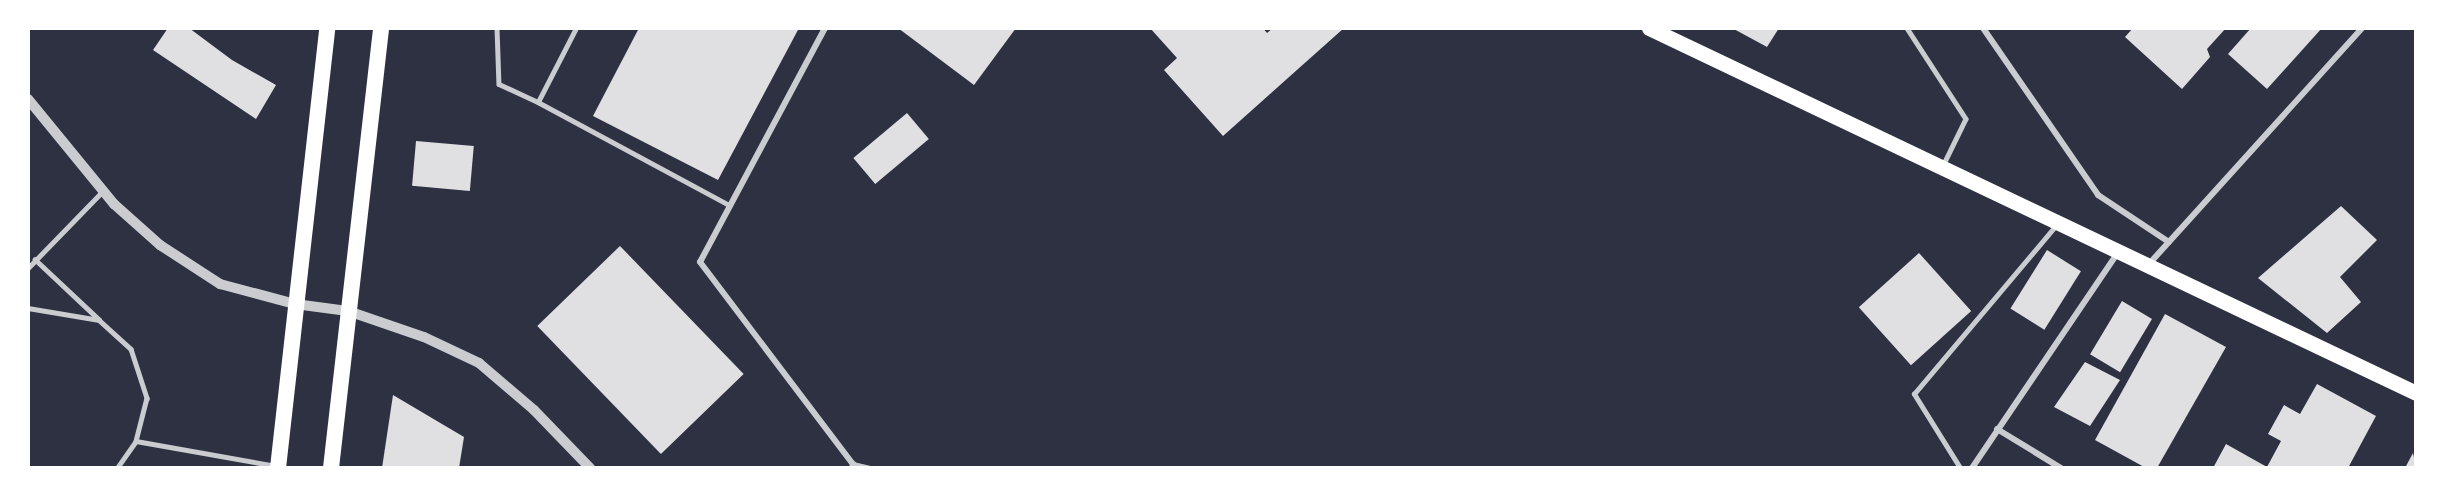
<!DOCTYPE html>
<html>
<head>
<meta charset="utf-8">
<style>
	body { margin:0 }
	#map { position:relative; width:2444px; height:496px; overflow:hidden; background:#2d3142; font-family:"Archivo Narrow",sans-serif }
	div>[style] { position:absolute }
	.building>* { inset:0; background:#e0e0e3; transform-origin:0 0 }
	.service>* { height:4.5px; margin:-2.25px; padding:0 2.25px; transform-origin:2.25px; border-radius:2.25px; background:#caccd0 }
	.minor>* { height:6px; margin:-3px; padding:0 3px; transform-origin:3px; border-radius:3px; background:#caccd0 }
	.tertiary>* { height:10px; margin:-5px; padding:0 5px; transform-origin:5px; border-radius:5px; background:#caccd0 }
	.primary>* { height:15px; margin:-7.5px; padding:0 7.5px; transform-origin:7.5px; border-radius:7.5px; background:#fff }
	.trunk>* { height:16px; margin:-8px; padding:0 8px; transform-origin:8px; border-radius:8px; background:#fff }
	span { translate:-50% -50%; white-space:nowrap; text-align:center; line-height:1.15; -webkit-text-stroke:4.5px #fff; paint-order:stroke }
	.frame { position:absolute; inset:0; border:30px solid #fff; pointer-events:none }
</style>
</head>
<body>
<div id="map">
	<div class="building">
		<div style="clip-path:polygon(168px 28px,189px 28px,232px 60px,276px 85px,256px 119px,153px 50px)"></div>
		<div style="clip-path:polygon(639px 28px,799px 28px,718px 180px,593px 116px)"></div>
		<div style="clip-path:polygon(898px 28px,1016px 28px,974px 85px)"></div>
		<div style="clip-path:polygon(1150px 28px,1263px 28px,1267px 33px,1273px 28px,1344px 28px,1223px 136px,1164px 70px,1177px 58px)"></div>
		<div style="clip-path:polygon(1732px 28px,1779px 28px,1767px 47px)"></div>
		<div style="clip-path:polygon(2133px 28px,2226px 28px,2207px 49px,2210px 57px,2182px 89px,2125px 37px)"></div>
		<div style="clip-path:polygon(2251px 28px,2322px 28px,2267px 89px,2228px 54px)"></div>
		<div style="left:907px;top:113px;width:34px;height:70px;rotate:50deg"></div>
		<div style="left:416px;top:141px;width:58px;height:45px;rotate:5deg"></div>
		<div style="clip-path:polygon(2341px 206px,2377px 240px,2340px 277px,2361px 302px,2327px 333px,2258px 278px)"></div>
		<div style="left:620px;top:246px;width:178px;height:115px;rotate:46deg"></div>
		<div style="left:2047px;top:250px;width:40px;height:69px;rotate:32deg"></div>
		<div style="left:1919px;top:253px;width:78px;height:81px;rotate:48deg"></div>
		<div style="left:2122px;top:301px;width:35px;height:62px;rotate:31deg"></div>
		<div style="clip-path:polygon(2165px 314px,2226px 347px,2157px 468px,2146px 468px,2095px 440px)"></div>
		<div style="clip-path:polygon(2085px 362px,2120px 380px,2090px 426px,2054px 407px)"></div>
		<div style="clip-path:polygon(2317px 384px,2376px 416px,2348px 468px,2213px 468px,2226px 444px,2267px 467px,2281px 441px,2268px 434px,2284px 405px,2300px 414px)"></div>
		<div style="clip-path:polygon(393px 395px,464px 437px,459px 468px,382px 468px)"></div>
		<div style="clip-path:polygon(2413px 453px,2416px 468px,2405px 468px)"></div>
	</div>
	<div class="service">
		<div style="left:497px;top:28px;width:56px;rotate:88deg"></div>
		<div style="left:499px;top:84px;width:43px;rotate:24.8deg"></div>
		<div style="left:538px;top:102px;width:83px;rotate:-62.8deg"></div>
		<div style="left:1907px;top:28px;width:108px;rotate:57deg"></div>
		<div style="left:1966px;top:119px;width:52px;rotate:116.1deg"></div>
		<div style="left:538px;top:102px;width:217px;rotate:28.3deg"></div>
		<div style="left:28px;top:268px;width:106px;rotate:-45.8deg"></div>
		<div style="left:28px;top:308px;width:72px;rotate:9.6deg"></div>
		<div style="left:99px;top:320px;width:88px;rotate:-136.8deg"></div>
		<div style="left:99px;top:320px;width:43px;rotate:42.2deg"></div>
		<div style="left:131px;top:349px;width:52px;rotate:71.9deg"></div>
		<div style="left:147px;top:398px;width:44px;rotate:104.3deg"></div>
		<div style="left:853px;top:464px;width:17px;rotate:13deg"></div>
		<div style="left:117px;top:468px;width:33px;rotate:-55deg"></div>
		<div style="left:136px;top:441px;width:142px;rotate:10.1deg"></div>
		<div style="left:1960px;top:468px;width:87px;rotate:-121.9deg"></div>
		<div style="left:1914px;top:394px;width:222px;rotate:-49.9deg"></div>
	</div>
	<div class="minor">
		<div style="left:825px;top:28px;width:265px;rotate:118.1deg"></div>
		<div style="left:700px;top:262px;width:253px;rotate:52.9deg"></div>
		<div style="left:853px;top:464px;width:4px;rotate:104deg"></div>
		<div style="left:1983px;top:28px;width:203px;rotate:55.4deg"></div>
		<div style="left:2098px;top:195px;width:85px;rotate:33.5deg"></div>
		<div style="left:2149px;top:264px;width:318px;rotate:-47.9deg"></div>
		<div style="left:1997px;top:429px;width:75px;rotate:31.4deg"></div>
		<div style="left:1972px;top:468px;width:261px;rotate:-55.9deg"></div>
	</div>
	<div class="tertiary">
		<div style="left:28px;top:99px;width:136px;rotate:50.7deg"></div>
		<div style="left:114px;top:204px;width:62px;rotate:41.7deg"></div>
		<div style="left:160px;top:245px;width:72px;rotate:33deg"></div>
		<div style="left:220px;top:284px;width:78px;rotate:14.9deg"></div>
		<div style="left:295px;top:304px;width:53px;rotate:7.5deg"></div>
		<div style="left:348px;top:311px;width:80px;rotate:18.9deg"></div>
		<div style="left:424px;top:337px;width:61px;rotate:25.3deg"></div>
		<div style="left:479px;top:363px;width:72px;rotate:40.5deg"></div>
		<div style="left:534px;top:410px;width:81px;rotate:46deg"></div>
	</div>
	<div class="primary">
		<div style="left:1649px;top:28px;width:849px;rotate:25.45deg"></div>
	</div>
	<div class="trunk">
		<div style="left:278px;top:468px;width:443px;rotate:-83.6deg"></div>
		<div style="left:331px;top:468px;width:443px;rotate:-83.5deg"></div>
	</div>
	<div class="frame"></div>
</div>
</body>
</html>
